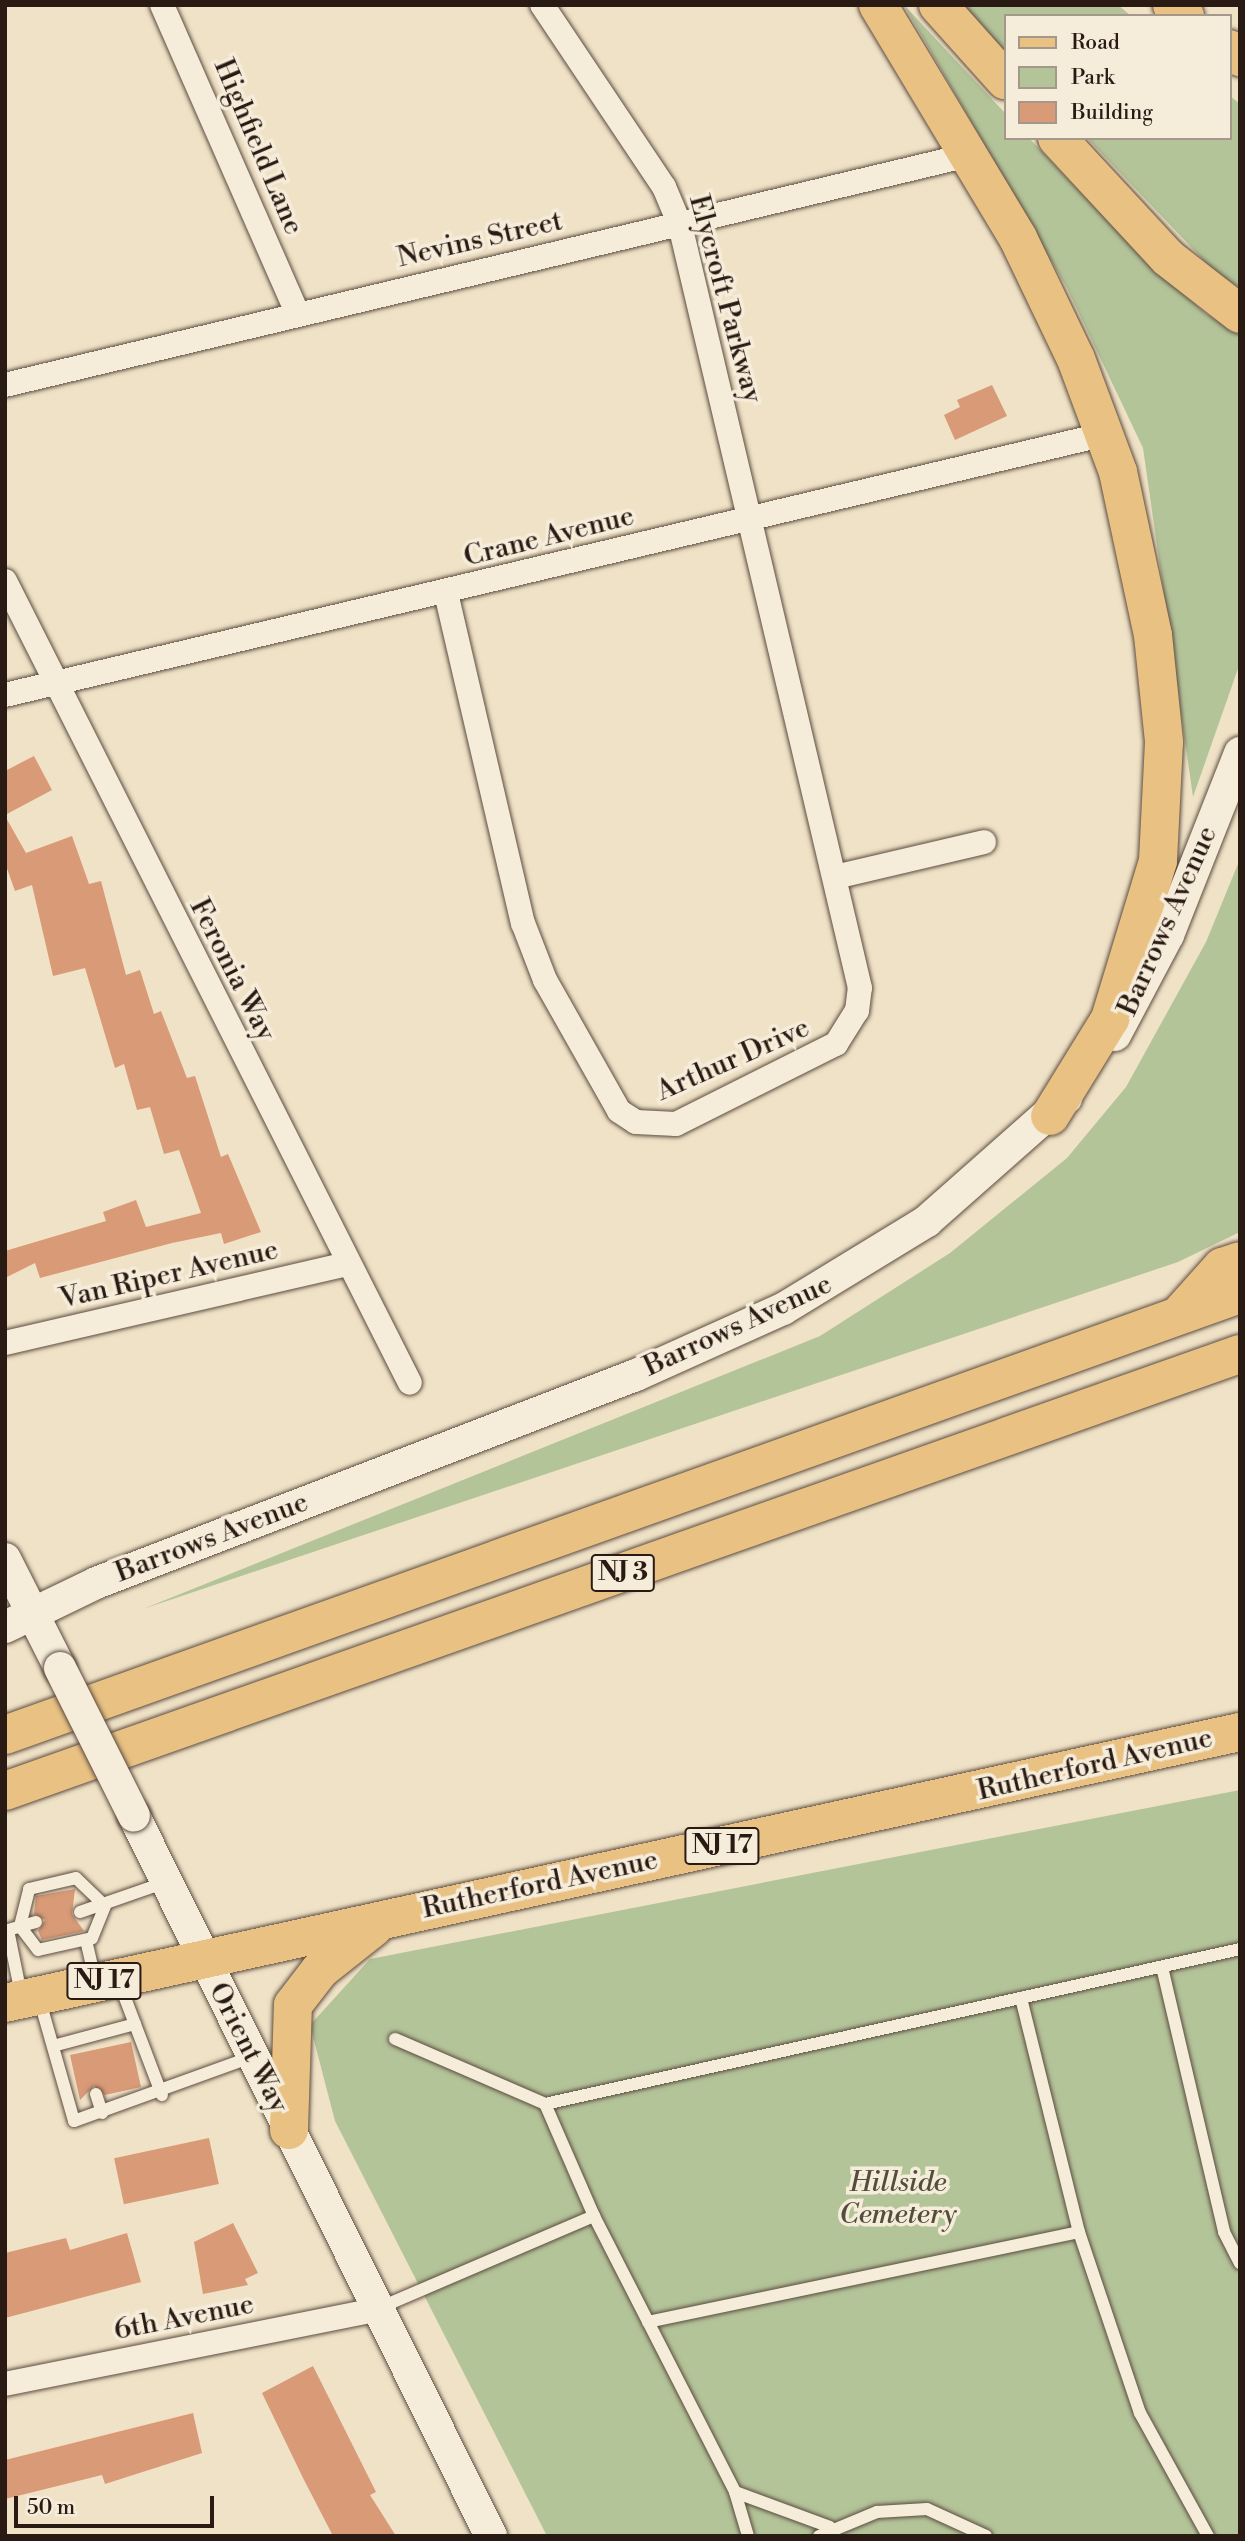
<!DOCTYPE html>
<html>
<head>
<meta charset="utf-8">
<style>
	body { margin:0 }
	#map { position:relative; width:1245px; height:2541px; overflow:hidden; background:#f0e2c6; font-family:"Libre Bodoni",serif }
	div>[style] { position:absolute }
	.green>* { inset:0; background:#b4c499 }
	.building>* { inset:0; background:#d89a77; transform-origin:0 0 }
	.roads { filter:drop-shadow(0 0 2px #5c4c40) drop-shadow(0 0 2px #5c4c40) }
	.service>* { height:12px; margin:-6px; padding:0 6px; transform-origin:6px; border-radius:6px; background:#f5ecda }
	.minor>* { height:24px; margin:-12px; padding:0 12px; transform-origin:12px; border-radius:12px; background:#f5ecda }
	.tertiary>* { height:32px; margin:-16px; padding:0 16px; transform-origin:16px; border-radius:16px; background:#f5ecda }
	.primary>* { height:38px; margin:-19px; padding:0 19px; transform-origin:19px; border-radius:19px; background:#e8c183 }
	.trunk>* { height:38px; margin:-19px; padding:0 19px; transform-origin:19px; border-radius:19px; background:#e8c183 }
	.motorway>* { height:38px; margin:-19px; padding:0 19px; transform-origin:19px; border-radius:19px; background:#e8c183 }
	.bridges { filter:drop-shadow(0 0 2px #5c4c40) drop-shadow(0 0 2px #5c4c40) }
	.tertiary-bridge>* { height:32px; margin:-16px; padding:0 16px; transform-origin:16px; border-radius:16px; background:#f5ecda }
	span { translate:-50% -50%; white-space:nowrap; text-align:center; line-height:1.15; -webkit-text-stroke:7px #f5ecda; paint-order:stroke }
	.shield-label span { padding:2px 5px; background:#f5ecda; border:2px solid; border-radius:5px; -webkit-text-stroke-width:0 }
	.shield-label { font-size:26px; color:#2a1a14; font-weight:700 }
	.street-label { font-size:28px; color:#2a1a14 }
	.park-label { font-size:28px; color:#534d3c; font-style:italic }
	.frame { position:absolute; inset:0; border:7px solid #2a1a14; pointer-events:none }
	.legend { position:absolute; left:1004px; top:14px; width:228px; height:126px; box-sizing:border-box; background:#f5ecda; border:2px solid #a4988b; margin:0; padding:9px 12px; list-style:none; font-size:21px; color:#2a1a14 }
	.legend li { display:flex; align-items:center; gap:14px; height:35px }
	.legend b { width:35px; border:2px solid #a4988b }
	.scale { position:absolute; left:14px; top:2496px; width:200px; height:32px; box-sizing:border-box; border:4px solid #2a1a14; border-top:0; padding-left:9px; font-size:21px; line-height:24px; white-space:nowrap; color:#2a1a14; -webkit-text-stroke:5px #f5ecda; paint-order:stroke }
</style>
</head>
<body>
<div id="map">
	<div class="green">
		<div style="clip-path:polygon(904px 5px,1005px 113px,1005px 138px,1029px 138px,1141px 256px,1206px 314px,1240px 334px,1240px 663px,1193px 797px,1143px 448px,1067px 288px)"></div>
		<div style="clip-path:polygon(963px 5px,1118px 5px,1131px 16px,1005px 16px,1005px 53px)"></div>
		<div style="clip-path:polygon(1229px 95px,1240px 104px,1240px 288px,1213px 270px,1087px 138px,1229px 138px)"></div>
		<div style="clip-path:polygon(1240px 859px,1240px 1232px,1178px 1262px,143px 1609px,820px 1336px,950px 1253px,1067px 1158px,1126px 1087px,1206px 942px)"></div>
		<div style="clip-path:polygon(1240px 1790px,1240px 2536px,547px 2536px,335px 2121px,310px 2025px,370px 1959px)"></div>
	</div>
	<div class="building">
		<div style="clip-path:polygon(992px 385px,1007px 416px,955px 440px,944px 415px,960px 407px,957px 400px)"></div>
		<div style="clip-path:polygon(34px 756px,52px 790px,5px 815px,5px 771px)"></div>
		<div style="clip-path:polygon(5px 816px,26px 853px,72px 836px,89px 884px,101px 881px,126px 975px,140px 970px,154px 1014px,161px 1011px,187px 1078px,195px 1076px,221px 1157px,228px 1154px,261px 1232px,224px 1244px,221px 1233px,172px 1243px,40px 1278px,35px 1263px,5px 1278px,5px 1251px,106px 1221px,103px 1212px,136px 1200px,146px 1227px,201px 1213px,179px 1150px,164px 1154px,150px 1107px,137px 1110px,124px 1064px,115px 1068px,85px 968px,53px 976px,32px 885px,15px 891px,5px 863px)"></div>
		<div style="clip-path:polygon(75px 1889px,72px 1914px,84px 1931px,42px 1940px,38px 1931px,45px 1920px,34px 1914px,36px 1896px)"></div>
		<div style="clip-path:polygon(131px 2042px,141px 2087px,105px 2095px,94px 2086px,80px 2100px,70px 2055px)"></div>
		<div style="left:209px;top:2138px;width:47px;height:97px;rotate:78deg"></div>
		<div style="clip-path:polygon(233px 2223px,258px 2273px,245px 2279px,248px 2285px,203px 2294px,194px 2242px)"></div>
		<div style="clip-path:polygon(127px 2233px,141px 2282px,5px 2318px,5px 2253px,66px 2238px,70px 2250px)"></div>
		<div style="clip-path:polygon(313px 2366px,376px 2492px,370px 2495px,396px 2536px,333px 2536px,303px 2478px,262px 2393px)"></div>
		<div style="clip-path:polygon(193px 2413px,202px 2453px,105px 2484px,102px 2475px,5px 2499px,5px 2460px)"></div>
	</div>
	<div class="roads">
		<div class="service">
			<div style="left:76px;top:1878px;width:40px;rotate:44deg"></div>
			<div style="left:105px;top:1906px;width:35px;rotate:112deg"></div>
			<div style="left:92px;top:1938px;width:55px;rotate:167.5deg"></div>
			<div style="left:38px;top:1950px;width:30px;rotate:-127deg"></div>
			<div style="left:20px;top:1926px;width:38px;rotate:-76deg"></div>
			<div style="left:29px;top:1889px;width:48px;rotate:-13.2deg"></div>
			<div style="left:80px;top:1912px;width:91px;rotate:-19.2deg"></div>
			<div style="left:86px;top:1940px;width:40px;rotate:77deg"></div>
			<div style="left:1162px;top:1967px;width:272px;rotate:76.8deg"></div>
			<div style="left:1224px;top:2232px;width:35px;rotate:63deg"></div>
			<div style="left:119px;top:1982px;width:121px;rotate:69.2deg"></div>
			<div style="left:21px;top:1994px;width:65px;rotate:-101.5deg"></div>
			<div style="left:8px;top:1930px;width:29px;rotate:-16deg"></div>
			<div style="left:39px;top:1998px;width:128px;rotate:74.1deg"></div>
			<div style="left:74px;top:2121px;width:189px;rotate:-19.8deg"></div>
			<div style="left:1021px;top:1998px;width:241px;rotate:76.1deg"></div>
			<div style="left:1079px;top:2232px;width:191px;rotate:71.4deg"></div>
			<div style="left:1140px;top:2413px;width:141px;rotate:61.1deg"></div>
			<div style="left:395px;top:2039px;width:163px;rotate:23.4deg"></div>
			<div style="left:53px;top:2046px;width:85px;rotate:-15deg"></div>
			<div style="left:96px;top:2094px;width:20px;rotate:72deg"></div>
			<div style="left:594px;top:2216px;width:122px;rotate:-113.6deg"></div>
			<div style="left:545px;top:2104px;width:712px;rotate:-12.57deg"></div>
			<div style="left:379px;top:2308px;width:234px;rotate:-23.2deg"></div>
			<div style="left:594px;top:2216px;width:310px;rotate:62.9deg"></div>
			<div style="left:735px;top:2492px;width:46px;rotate:73.5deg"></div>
			<div style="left:648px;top:2322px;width:440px;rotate:-11.8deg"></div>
			<div style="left:735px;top:2492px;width:101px;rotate:20.2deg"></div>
			<div style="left:819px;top:2536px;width:63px;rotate:-22.5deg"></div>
			<div style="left:877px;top:2512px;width:50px;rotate:-3.4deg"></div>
			<div style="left:927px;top:2509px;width:65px;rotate:24.6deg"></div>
		</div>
		<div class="minor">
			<div style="left:162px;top:5px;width:336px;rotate:66.3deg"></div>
			<div style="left:5px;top:385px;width:991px;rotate:-13.42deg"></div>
			<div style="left:5px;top:581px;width:898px;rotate:63.21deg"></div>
			<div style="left:446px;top:593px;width:339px;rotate:76.9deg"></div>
			<div style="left:523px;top:923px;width:61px;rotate:68.9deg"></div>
			<div style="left:545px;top:980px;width:150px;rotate:60.5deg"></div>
			<div style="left:619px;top:1111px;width:20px;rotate:33deg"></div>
			<div style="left:636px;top:1122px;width:40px;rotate:2.9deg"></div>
			<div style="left:676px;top:1124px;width:179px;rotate:-26.6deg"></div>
			<div style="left:836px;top:1044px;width:39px;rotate:-58deg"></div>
			<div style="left:857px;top:1011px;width:23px;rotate:-83deg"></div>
			<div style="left:860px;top:988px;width:784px;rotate:-103.27deg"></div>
			<div style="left:680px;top:225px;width:41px;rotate:-112.8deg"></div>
			<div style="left:664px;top:187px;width:219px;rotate:-123.8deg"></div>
			<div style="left:5px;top:695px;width:1132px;rotate:-13.34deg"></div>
			<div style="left:835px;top:877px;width:153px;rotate:-13.2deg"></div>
			<div style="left:5px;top:1343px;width:350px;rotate:-13deg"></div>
			<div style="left:5px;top:2384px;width:377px;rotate:-11.3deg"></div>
		</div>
		<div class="tertiary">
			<div style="left:1115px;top:1035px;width:113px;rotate:-62.1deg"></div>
			<div style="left:1168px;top:935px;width:196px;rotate:-68.4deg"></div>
			<div style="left:5px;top:1559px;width:122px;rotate:63.2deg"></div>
			<div style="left:5px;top:1627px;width:101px;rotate:-25.8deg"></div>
			<div style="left:96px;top:1583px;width:579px;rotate:-21.07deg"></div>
			<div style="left:636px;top:1375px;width:161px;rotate:-24.2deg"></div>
			<div style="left:783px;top:1309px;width:169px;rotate:-31.4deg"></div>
			<div style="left:927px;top:1221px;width:186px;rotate:-41.5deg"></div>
			<div style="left:134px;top:1816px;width:804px;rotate:63.63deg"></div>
		</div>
		<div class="primary">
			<div style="left:5px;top:2003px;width:1264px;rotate:-12.38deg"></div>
			<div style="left:289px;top:2130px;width:125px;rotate:-88.2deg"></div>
			<div style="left:293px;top:2005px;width:44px;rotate:-52.4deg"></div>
			<div style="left:320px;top:1970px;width:69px;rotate:-38.5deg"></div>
		</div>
		<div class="trunk">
			<div style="left:878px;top:5px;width:272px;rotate:59deg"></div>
			<div style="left:1018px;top:238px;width:134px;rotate:64.4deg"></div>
			<div style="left:1076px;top:359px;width:121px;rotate:69.6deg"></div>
			<div style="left:1118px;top:472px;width:167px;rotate:77.9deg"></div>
			<div style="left:1153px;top:635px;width:108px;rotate:84.1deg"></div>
			<div style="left:1164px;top:742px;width:119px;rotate:92.9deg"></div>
			<div style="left:1158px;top:861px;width:165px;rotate:106.9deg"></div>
			<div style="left:1110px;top:1019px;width:114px;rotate:121.7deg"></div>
			<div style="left:938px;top:5px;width:101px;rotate:48.2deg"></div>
			<div style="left:1172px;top:5px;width:17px;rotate:40deg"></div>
			<div style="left:1229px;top:49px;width:14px;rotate:36deg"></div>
			<div style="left:1057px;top:138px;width:163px;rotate:47.2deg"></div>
			<div style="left:1168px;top:258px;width:91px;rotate:37.9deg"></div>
		</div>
		<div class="motorway">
			<div style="left:1180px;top:1314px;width:63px;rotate:-48.2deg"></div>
			<div style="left:1222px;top:1267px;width:19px;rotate:-18deg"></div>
			<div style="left:5px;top:1735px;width:1311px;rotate:-19.65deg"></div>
			<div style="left:5px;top:1791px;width:1310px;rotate:-19.49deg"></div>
		</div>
	</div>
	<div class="bridges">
		<div class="tertiary-bridge">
			<div style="left:60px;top:1668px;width:165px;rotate:63.4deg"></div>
		</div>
	</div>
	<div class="shield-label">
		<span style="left:623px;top:1573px">NJ 3</span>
		<span style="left:722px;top:1846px">NJ 17</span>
		<span style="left:104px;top:1981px">NJ 17</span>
	</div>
	<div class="street-label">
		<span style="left:258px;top:147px;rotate:67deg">Highfield Lane</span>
		<span style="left:480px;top:240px;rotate:-13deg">Nevins Street</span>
		<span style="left:725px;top:299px;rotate:75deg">Elycroft Parkway</span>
		<span style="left:549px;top:537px;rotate:-14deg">Crane Avenue</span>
		<span style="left:1168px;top:921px;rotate:-66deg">Barrows Avenue</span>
		<span style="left:232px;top:970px;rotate:63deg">Feronia Way</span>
		<span style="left:733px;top:1060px;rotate:-24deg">Arthur Drive</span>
		<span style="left:169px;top:1275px;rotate:-13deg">Van Riper Avenue</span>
		<span style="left:738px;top:1326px;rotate:-25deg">Barrows Avenue</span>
		<span style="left:212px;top:1538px;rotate:-21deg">Barrows Avenue</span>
		<span style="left:1095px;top:1765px;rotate:-13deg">Rutherford Avenue</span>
		<span style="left:540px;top:1885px;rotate:-12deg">Rutherford Avenue</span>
		<span style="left:248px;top:2048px;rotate:63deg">Orient Way</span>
		<span style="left:184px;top:2318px;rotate:-11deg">6th Avenue</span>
	</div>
	<div class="park-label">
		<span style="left:898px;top:2199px">Hillside<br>Cemetery</span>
	</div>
	<div class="frame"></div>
	<ul class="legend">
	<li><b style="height:9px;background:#e8c183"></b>Road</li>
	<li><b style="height:19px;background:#b4c499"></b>Park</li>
	<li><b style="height:19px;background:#d89a77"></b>Building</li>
	</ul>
	<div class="scale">50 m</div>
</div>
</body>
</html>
